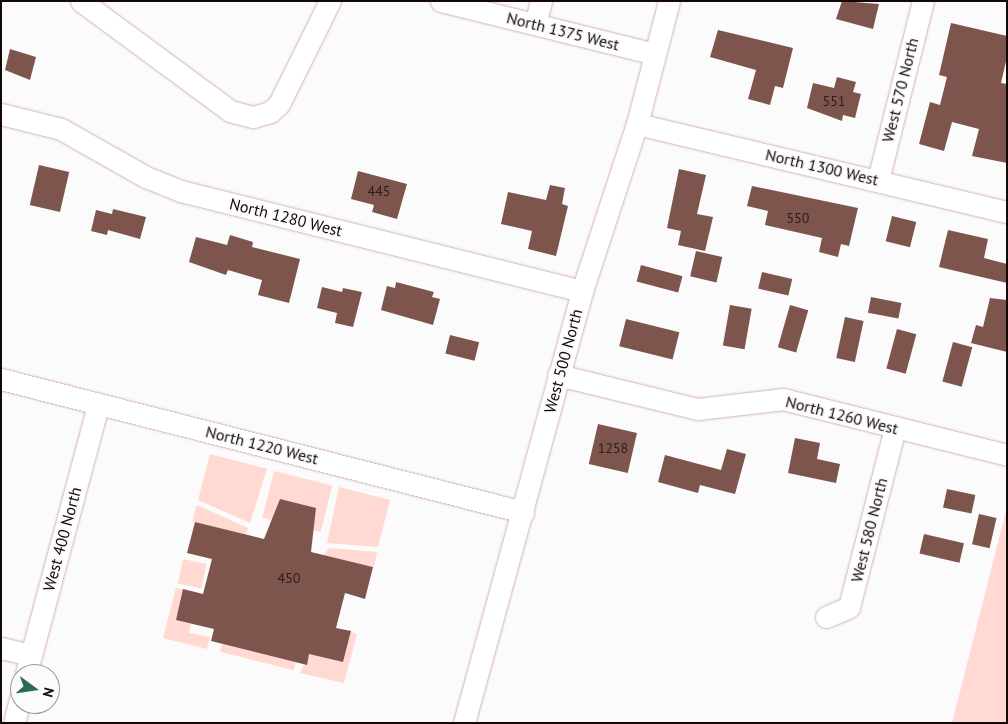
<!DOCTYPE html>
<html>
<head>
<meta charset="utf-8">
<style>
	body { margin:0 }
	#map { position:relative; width:1008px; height:724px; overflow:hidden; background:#fbfbfb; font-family:"PT Sans",sans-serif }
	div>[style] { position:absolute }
	.green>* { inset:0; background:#ffd9d2; transform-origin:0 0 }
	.building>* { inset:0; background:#7d554d; transform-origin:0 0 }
	.roads { filter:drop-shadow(0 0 1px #d4b2ab) drop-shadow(0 0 1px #d4b2ab) }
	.minor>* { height:21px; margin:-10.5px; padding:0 10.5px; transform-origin:10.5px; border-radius:10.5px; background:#fff }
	span { translate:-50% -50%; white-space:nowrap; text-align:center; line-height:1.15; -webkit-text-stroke:4.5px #fbfbfb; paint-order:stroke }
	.number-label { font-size:14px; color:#2e1b18 }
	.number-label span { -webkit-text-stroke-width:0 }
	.street-label { font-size:16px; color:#130806 }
	.frame { position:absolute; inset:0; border:2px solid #130806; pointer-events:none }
	.north { position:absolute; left:10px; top:664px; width:50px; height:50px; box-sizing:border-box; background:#fbfbfb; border:1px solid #9e9a99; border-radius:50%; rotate:104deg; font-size:14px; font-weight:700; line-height:20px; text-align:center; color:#130806 }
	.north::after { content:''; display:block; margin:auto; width:18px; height:22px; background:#2b6b5a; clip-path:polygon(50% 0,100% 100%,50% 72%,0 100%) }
</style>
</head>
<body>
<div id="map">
	<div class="green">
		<div style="clip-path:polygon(210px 454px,267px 469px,250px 523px,198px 500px)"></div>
		<div style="left:274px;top:471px;width:60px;height:48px;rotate:14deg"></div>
		<div style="clip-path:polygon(339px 487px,390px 500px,378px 547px,327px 543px)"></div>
		<div style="clip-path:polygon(197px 505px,248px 528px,246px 535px,192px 521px)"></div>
		<div style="clip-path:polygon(1007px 507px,1007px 723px,952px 723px)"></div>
		<div style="clip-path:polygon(329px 548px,377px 552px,374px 567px,324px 555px)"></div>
		<div style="left:183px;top:559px;width:24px;height:25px;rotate:12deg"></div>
		<div style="clip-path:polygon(176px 588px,183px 590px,176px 620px,191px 624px,189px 633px,210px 637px,207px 649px,163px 638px)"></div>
		<div style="clip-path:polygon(351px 632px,357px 634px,344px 683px,300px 673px,309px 654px,343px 662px)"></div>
		<div style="left:222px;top:644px;width:76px;height:8px;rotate:14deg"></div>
	</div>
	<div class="building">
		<div style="clip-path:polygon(842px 1px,879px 4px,873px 29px,836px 19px)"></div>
		<div style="clip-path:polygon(951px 23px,1007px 36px,1007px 57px,1001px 83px,1007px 84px,1007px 163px,972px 156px,979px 129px,952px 122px,944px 151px,919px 144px,930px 102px,940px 105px,947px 77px,939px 75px)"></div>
		<div style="clip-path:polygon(718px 30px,793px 48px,783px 88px,775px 86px,770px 105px,748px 99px,756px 70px,710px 57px)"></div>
		<div style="clip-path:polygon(10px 49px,36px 57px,30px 80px,5px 70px)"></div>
		<div style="clip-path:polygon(837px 77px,856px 82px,853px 92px,861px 94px,855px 118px,843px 115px,842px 121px,807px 108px,813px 83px,834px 88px)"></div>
		<div style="left:39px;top:165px;width:31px;height:41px;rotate:13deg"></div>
		<div style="clip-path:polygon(679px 169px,706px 175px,697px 214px,713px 217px,705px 251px,678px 245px,681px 231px,667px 228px)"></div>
		<div style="clip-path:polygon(358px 171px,407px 184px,397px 219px,372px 212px,374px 205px,351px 199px)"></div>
		<div style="clip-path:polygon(550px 185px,565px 188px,562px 204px,568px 206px,556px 256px,528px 249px,532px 231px,501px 224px,508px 192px,546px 200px)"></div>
		<div style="clip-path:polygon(752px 186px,858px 208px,849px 246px,841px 244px,838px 257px,819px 252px,822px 238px,765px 225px,768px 211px,747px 206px)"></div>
		<div style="clip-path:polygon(113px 209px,146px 217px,140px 239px,108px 230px,107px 235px,91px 231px,96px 210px,112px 214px)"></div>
		<div style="left:892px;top:216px;width:25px;height:26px;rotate:14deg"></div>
		<div style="clip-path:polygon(948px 230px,988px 239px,984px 258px,1007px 264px,1007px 283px,939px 267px)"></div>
		<div style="clip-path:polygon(230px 235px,253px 242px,252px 247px,300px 259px,289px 303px,258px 295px,262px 280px,228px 270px,226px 275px,189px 262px,196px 237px,227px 245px)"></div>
		<div style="left:696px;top:251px;width:27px;height:26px;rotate:13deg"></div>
		<div style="left:641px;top:265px;width:43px;height:17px;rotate:15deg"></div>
		<div style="left:762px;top:272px;width:31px;height:17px;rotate:13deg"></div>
		<div style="clip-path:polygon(396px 282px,434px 292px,432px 297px,440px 299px,433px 325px,381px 310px,387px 286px,395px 288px)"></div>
		<div style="clip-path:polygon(322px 287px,342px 292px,343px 288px,362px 292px,353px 327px,335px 323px,337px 313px,317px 308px)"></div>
		<div style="left:871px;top:297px;width:31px;height:16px;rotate:11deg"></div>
		<div style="clip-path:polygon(990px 298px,1007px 300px,1007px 352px,971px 343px,976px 325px,983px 327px)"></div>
		<div style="left:730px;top:305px;width:22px;height:41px;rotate:10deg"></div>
		<div style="left:790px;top:305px;width:19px;height:44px;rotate:16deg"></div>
		<div style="left:845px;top:317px;width:19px;height:42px;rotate:12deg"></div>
		<div style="left:626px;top:319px;width:55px;height:28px;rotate:14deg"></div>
		<div style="left:897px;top:329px;width:20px;height:41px;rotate:15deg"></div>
		<div style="left:450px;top:335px;width:30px;height:19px;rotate:14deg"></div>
		<div style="left:953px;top:342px;width:20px;height:41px;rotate:15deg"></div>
		<div style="left:598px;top:424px;width:40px;height:41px;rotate:13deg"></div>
		<div style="clip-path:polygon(795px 438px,820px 443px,817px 459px,840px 464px,836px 483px,788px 473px)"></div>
		<div style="clip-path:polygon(727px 449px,746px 454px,735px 494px,700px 485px,698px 493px,658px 482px,665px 455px,721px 470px)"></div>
		<div style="left:947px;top:489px;width:29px;height:19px;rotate:12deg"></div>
		<div style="clip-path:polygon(280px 499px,316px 508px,311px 552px,373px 567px,365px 599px,345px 593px,336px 628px,351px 631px,343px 662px,309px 654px,307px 665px,211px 641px,214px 629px,176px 620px,183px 589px,203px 594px,212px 559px,187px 553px,195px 522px,264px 539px)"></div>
		<div style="left:979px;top:514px;width:18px;height:31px;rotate:13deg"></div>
		<div style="left:924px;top:534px;width:41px;height:20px;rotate:13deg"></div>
	</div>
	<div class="roads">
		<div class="minor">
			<div style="left:81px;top:1px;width:185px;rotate:36.4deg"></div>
			<div style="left:230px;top:111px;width:24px;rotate:15deg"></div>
			<div style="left:253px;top:117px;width:18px;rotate:-16deg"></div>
			<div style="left:270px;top:112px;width:12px;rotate:-42deg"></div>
			<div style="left:279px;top:104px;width:115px;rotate:-63.7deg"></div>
			<div style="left:441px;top:1px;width:220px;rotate:13.9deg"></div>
			<div style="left:535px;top:24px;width:24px;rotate:-75deg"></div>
			<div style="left:1px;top:114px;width:62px;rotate:14deg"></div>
			<div style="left:61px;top:129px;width:98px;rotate:29.5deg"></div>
			<div style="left:146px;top:177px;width:38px;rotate:22deg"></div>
			<div style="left:181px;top:191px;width:413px;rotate:14deg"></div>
			<div style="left:637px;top:124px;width:380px;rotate:13.4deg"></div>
			<div style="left:878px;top:180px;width:185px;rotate:-75.9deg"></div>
			<div style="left:558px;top:375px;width:144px;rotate:13.7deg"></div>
			<div style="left:698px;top:409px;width:86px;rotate:-6.7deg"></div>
			<div style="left:783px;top:399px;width:231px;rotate:14deg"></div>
			<div style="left:1px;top:379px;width:539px;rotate:14.29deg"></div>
			<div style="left:826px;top:617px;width:25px;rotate:-23deg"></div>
			<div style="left:849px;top:607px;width:185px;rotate:-75.6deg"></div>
			<div style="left:1px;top:648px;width:31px;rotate:13deg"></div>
			<div style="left:26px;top:674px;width:278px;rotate:-75deg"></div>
			<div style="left:14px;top:723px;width:25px;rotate:-76deg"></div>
			<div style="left:464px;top:723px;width:448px;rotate:-74.7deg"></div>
			<div style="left:582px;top:291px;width:176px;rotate:-71.8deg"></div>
			<div style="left:637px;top:124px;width:127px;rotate:-75.4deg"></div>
		</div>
	</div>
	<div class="number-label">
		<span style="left:834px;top:101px">551</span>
		<span style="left:379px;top:191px">445</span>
		<span style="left:798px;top:218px">550</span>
		<span style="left:613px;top:448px">1258</span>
		<span style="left:289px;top:578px">450</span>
	</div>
	<div class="street-label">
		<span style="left:563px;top:31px;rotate:14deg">North 1375 West</span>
		<span style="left:900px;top:90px;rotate:-76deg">West 570 North</span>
		<span style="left:822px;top:167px;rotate:13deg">North 1300 West</span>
		<span style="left:286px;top:217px;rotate:14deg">North 1280 West</span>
		<span style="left:563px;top:361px;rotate:-75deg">West 500 North</span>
		<span style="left:842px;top:415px;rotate:14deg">North 1260 West</span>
		<span style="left:262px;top:445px;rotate:14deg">North 1220 West</span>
		<span style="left:869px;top:530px;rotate:-76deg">West 580 North</span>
		<span style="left:62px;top:539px;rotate:-75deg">West 400 North</span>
	</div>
	<div class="frame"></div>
	<div class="north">N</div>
</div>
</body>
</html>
